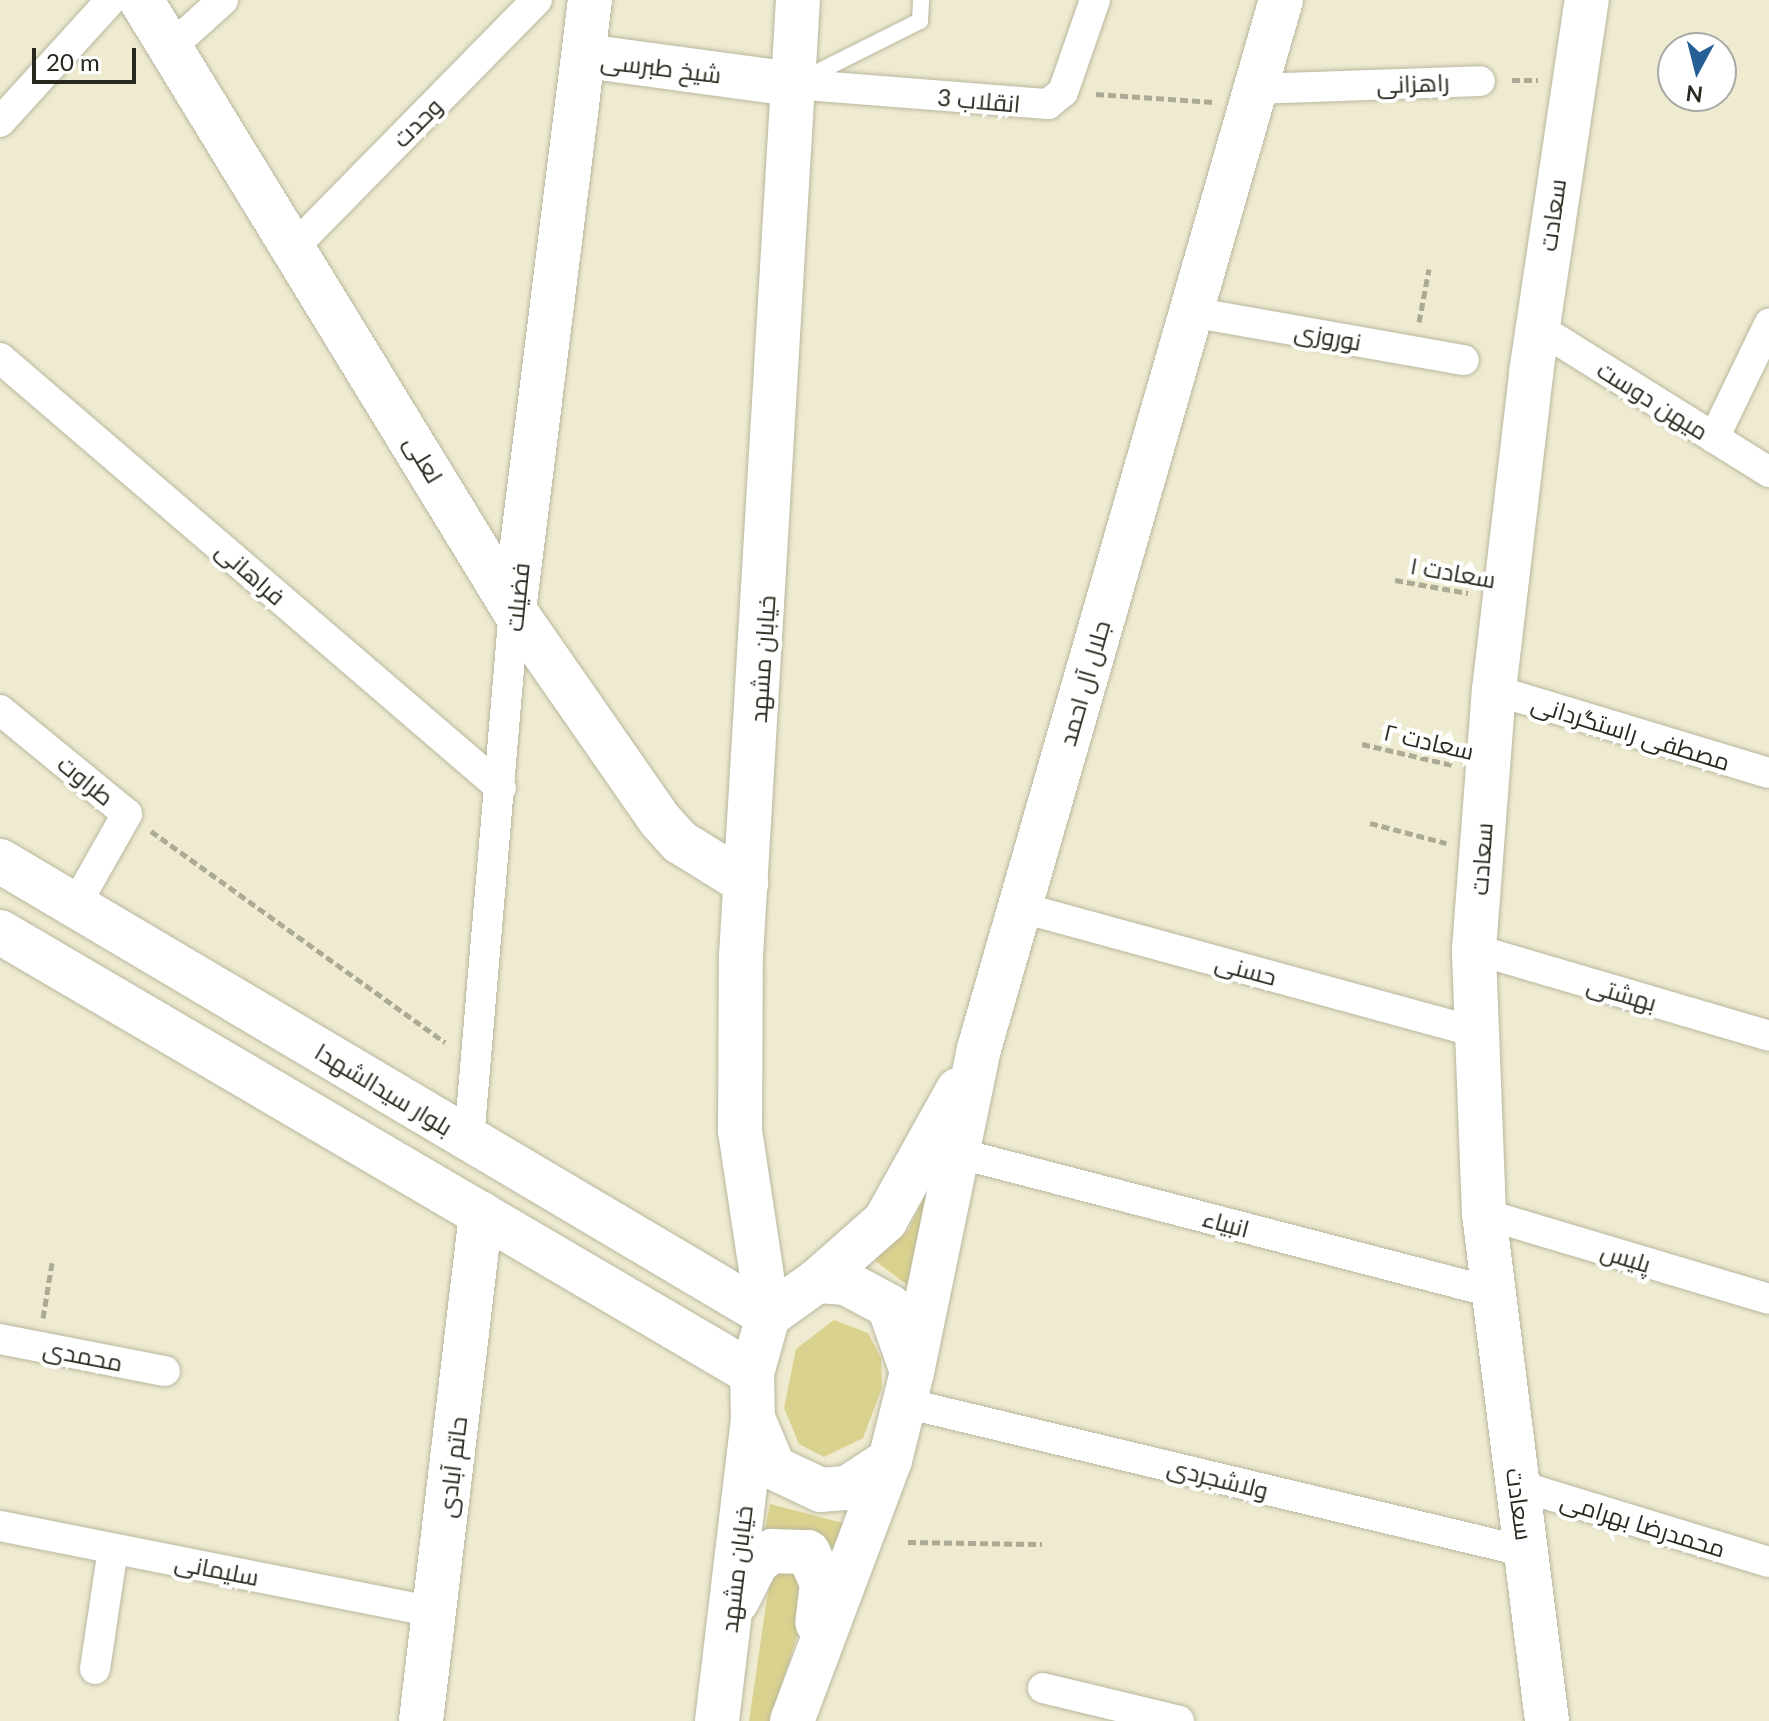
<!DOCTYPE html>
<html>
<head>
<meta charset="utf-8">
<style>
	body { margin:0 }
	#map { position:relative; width:1769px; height:1721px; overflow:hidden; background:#eeebd1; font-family:Lato,Cairo,sans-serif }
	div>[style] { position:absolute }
	.green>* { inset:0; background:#d9d18e }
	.path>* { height:5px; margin-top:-2.5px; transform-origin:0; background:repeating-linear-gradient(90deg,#acaa95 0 8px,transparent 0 12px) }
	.roads { filter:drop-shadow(0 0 2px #b9b79e) drop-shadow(0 0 2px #b9b79e) }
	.lane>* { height:16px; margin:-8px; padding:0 8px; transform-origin:8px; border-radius:8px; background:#fff }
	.street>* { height:30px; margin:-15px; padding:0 15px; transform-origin:15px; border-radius:15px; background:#fff }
	.secondary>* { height:44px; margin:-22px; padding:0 22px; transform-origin:22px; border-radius:22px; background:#fff }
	span { translate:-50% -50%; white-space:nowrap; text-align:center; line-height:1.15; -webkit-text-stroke:8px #fff; paint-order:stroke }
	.street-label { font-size:24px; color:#28281e }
	.north { position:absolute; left:1657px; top:32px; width:80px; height:80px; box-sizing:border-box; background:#fff; border:2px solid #a9a9a5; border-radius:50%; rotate:187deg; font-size:22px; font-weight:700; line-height:32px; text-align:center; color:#28281e }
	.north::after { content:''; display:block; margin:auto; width:28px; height:36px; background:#265f96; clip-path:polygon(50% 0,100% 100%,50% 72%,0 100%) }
	.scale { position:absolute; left:32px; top:48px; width:104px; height:36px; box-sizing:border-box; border:4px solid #28281e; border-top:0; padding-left:10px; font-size:24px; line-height:28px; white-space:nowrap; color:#28281e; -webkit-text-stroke:6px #fff; paint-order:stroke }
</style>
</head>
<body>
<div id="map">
	<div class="green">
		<div style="clip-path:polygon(939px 1167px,914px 1290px,874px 1260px,908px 1231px)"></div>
		<div style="clip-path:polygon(834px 1320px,868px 1333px,881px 1358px,882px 1388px,863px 1438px,824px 1457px,799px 1444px,784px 1408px,796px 1349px)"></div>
		<div style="clip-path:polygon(770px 1504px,843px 1523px,837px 1549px,800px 1530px,765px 1530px)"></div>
		<div style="clip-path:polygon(792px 1563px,808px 1601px,770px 1721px,749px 1721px,769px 1585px,775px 1568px)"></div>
	</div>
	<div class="path">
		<div style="left:1512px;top:80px;width:26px"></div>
		<div style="left:1096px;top:94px;width:118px;rotate:3.9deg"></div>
		<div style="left:1419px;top:322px;width:54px;rotate:-79.3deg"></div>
		<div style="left:1395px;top:580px;width:74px;rotate:10.1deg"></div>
		<div style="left:1362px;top:744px;width:92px;rotate:13.1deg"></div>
		<div style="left:1370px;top:823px;width:79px;rotate:14.7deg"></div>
		<div style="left:151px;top:831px;width:362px;rotate:35.7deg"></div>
		<div style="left:43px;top:1318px;width:56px;rotate:-80.7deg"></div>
		<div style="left:908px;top:1542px;width:134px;rotate:0.9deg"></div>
	</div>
	<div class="roads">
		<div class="lane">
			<div style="left:802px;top:80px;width:132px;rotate:-26.6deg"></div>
			<div style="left:920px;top:21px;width:21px;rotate:-87deg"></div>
		</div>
		<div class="street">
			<div style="left:171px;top:47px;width:70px;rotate:-42.1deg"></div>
			<div style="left:793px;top:84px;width:256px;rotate:4.5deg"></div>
			<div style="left:1048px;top:104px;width:19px;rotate:-39deg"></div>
			<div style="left:1063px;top:92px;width:97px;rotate:-70.8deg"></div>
			<div style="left:1255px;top:89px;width:225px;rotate:-2deg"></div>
			<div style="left:0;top:122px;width:165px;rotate:-47.7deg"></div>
			<div style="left:296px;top:245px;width:344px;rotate:-45.5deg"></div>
			<div style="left:1191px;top:312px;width:277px;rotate:10deg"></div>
			<div style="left:1537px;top:327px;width:274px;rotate:32deg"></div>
			<div style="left:0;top:358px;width:660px;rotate:40.64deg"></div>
			<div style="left:1714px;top:438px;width:127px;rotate:-64.2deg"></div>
			<div style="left:1494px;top:690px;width:287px;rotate:16.8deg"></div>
			<div style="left:0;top:710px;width:164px;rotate:39.3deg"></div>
			<div style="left:127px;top:814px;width:106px;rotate:119.5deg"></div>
			<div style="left:1019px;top:907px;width:471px;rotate:15.3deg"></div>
			<div style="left:1474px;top:949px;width:308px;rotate:16.4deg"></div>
			<div style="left:469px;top:1139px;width:531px;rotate:-85.14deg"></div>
			<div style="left:961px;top:1154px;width:549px;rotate:14.57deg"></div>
			<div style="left:1484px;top:1214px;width:297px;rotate:16.6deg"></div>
			<div style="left:0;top:1339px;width:168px;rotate:11deg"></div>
			<div style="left:909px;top:1404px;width:635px;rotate:13.47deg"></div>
			<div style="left:1517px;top:1485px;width:264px;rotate:17deg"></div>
			<div style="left:0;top:1526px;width:442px;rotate:11.2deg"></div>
			<div style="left:95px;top:1669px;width:121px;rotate:-81.5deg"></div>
			<div style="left:1043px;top:1688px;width:140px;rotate:13.6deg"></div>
		</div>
		<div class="secondary">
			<div style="left:141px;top:0;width:715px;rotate:58.56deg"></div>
			<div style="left:514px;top:610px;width:256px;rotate:55.2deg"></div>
			<div style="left:660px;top:820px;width:30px;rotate:48deg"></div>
			<div style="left:680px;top:842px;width:78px;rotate:31.8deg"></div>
			<div style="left:585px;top:56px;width:210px;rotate:7.7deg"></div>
			<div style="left:514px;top:610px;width:615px;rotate:-82.9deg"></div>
			<div style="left:0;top:861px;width:893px;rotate:30.64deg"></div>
			<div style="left:0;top:932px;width:872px;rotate:30.39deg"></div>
			<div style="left:817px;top:1281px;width:29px;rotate:4deg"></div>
			<div style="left:846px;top:1283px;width:49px;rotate:28.1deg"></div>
			<div style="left:889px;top:1306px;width:70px;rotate:70.8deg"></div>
			<div style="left:912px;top:1372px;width:91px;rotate:104deg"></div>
			<div style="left:890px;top:1460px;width:51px;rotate:146.9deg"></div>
			<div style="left:847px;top:1488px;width:26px;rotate:176deg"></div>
			<div style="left:821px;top:1490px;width:52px;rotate:-154.9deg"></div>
			<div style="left:774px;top:1468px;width:54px;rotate:-112.8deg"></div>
			<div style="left:753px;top:1418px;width:45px;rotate:-91.3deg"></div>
			<div style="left:752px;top:1373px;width:59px;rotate:-74.3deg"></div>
			<div style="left:768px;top:1316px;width:60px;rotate:-35.5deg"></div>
			<div style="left:817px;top:1281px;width:91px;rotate:-41.4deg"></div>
			<div style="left:885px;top:1221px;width:150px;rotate:-60.9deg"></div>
			<div style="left:768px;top:1316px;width:188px;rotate:-98.6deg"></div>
			<div style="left:740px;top:1130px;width:174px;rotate:-89.7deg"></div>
			<div style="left:741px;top:956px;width:958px;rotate:-86.59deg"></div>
			<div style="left:912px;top:1372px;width:330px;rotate:-78.3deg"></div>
			<div style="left:979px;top:1049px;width:1092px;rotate:-73.94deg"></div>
			<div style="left:737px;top:1601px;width:44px;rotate:-62.9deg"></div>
			<div style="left:757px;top:1562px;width:19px;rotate:-36deg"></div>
			<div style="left:772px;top:1551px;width:36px;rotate:2deg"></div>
			<div style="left:808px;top:1552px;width:35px;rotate:66deg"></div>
			<div style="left:822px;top:1584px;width:39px;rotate:97deg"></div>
			<div style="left:421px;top:1721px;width:511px;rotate:-83.25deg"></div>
			<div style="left:717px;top:1721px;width:303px;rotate:-83.2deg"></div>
			<div style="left:792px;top:1721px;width:279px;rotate:-69.4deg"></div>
			<div style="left:1547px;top:1721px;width:511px;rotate:-97.08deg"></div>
			<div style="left:1484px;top:1214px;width:265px;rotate:-92.2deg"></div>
			<div style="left:1474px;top:949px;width:260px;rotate:-85.6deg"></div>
			<div style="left:1494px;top:690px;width:319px;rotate:-83.3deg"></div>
			<div style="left:1531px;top:373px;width:377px;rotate:-81.5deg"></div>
		</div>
	</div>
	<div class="street-label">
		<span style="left:661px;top:67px;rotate:7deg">شیخ طبرسی</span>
		<span style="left:1413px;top:83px;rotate:-2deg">راهزانی</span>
		<span style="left:979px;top:100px;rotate:5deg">انقلاب 3</span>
		<span style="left:417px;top:122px;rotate:-45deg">وحدت</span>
		<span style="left:1552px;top:215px;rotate:-82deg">سعادت</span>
		<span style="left:1328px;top:336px;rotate:10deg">نوروزی</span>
		<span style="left:1653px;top:400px;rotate:32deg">میهن دوست</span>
		<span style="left:424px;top:459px;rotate:59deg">لعلی</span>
		<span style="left:1453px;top:572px;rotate:10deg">سعادت ۱</span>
		<span style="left:251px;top:573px;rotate:41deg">فراهانی</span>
		<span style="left:517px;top:597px;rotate:-84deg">فضیلت</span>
		<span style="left:762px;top:659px;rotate:-86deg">خیابان مشهد</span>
		<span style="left:1084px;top:683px;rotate:-74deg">جلال آل احمد</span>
		<span style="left:1631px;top:732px;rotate:17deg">مصطفی راستگردانی</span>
		<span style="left:1429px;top:741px;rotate:13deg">سعادت ۲</span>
		<span style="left:86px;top:780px;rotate:39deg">طراوت</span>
		<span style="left:1481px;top:859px;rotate:-86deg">سعادت</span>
		<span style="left:1246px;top:969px;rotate:15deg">حسنی</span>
		<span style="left:1622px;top:993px;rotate:16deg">بهشتی</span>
		<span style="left:384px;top:1089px;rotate:31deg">بلوار سیدالشهدا</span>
		<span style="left:1226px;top:1223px;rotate:15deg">انبیاء</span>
		<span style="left:1626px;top:1257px;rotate:17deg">پلیس</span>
		<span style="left:83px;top:1355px;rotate:11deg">محمدی</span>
		<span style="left:452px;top:1467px;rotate:-83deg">حاتم آبادی</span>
		<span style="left:1218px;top:1478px;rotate:14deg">ولاشجردی</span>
		<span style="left:1520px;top:1504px;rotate:82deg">سعادت</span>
		<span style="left:1643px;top:1524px;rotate:17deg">محمدرضا بهرامی</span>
		<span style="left:217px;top:1569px;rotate:11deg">سلیمانی</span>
		<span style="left:736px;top:1569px;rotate:-83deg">خیابان مشهد</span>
	</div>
	<div class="north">N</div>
	<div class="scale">20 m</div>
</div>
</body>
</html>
